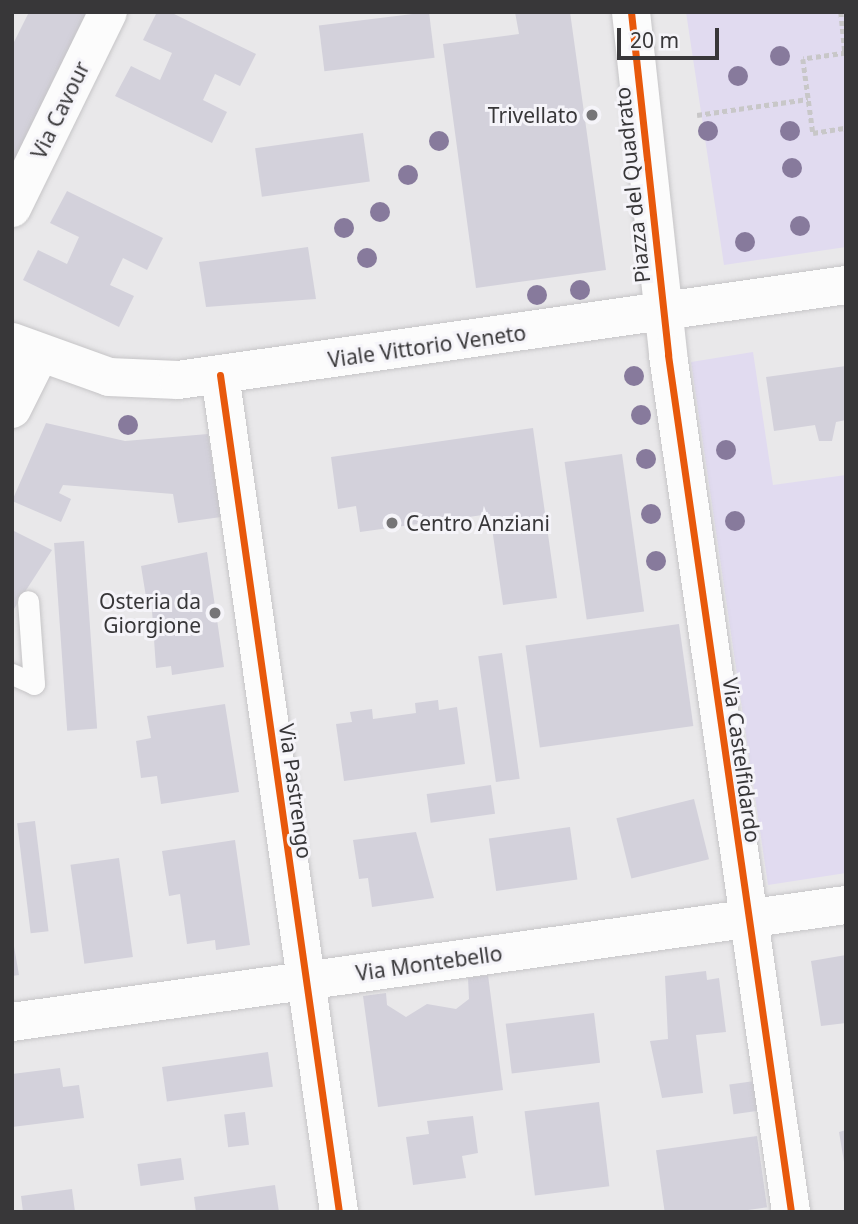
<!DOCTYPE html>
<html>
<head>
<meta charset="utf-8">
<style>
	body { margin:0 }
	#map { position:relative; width:858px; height:1224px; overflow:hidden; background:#e9e8ea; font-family:"Noto Sans",sans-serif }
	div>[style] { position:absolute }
	.green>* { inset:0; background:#e1dbf0 }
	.building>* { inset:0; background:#d3d1db; transform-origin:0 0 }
	.path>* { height:4.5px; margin-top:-2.25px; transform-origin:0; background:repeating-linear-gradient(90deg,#c8c7c8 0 5px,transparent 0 8.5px) }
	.roads { filter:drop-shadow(0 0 2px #c6c5c7) drop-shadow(0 0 2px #c6c5c7) }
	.lane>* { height:21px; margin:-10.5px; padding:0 10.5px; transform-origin:10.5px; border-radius:10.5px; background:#fcfcfc }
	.street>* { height:38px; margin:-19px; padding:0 19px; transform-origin:19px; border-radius:19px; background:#fcfcfc }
	.secondary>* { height:38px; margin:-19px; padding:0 19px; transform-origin:19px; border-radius:19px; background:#fcfcfc }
	.cycleway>* { height:7px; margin:-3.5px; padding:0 3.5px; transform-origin:3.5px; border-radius:3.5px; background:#e8590c }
	.trees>* { width:20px; height:20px; margin:-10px; border-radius:50%; background:#877a9c }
	.dots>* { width:19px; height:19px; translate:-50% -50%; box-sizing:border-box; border:4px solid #f5f4f9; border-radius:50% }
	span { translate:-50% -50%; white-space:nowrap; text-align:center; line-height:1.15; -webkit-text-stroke:6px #f5f4f9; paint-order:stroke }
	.street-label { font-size:21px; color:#383739 }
	.poi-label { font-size:21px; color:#383739 }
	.right { translate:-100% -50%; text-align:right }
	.left { translate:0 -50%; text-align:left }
	.frame { position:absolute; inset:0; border:14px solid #383739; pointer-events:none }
	.scale { position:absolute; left:617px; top:28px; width:102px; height:32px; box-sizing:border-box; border:4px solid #383739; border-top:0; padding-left:9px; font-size:21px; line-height:24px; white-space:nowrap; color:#383739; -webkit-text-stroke:5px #f5f4f9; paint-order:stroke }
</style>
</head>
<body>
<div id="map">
	<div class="green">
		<div style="clip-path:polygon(686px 12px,846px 12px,846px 247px,724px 265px)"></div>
		<div style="clip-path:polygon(753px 352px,773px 485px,846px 475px,846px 873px,768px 885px,691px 362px)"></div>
	</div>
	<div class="building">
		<div style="clip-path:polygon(29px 12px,89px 12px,12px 172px,12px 46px)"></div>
		<div style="clip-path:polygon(157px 12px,170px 12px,256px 54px,240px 86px,215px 74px,203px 100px,227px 112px,212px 143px,115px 96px,131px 66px,160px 80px,172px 53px,143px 40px)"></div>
		<div style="left:429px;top:12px;width:46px;height:111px;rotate:83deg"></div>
		<div style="clip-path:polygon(515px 12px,570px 12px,606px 270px,476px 288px,443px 44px,519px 34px)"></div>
		<div style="left:363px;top:133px;width:49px;height:109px;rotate:82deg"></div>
		<div style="clip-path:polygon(67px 191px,163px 238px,147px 270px,123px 258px,110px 285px,134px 296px,119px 327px,23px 280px,38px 250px,67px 264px,79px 237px,50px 223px)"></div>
		<div style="clip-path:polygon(308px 247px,316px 299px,206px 307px,199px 262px)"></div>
		<div style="clip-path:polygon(846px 366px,846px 420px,836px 422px,832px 441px,819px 441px,815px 425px,774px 431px,766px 377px)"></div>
		<div style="clip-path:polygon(46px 423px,125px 441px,208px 434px,221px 517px,178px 523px,173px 494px,63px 485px,59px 493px,71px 499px,61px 522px,12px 501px)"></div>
		<div style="clip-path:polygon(533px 428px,557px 598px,503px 605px,490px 514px,360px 532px,356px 506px,338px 509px,331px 457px)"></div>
		<div style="left:622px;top:454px;width:159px;height:58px;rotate:82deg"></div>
		<div style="clip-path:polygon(12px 530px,52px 550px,12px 612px)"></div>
		<div style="left:84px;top:541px;width:188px;height:30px;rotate:86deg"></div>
		<div style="clip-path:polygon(207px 552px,224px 667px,172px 675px,171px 666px,156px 668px,151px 596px,146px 597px,141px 566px)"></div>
		<div style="left:679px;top:624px;width:103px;height:155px;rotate:82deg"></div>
		<div style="left:502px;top:653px;width:127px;height:24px;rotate:82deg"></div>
		<div style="clip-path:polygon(438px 700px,439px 710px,457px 707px,465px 764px,344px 781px,336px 724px,352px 722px,350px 712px,372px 709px,373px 719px,416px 713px,415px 703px)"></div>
		<div style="clip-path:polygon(225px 704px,239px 792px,161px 804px,157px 776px,141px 778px,136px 741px,151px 738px,147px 716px)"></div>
		<div style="left:491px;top:785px;width:29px;height:65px;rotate:82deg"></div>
		<div style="left:694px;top:799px;width:62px;height:80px;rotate:76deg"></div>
		<div style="left:35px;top:821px;width:111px;height:18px;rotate:83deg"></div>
		<div style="left:570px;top:827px;width:53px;height:82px;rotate:82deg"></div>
		<div style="clip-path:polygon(416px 832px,434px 898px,372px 907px,368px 878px,359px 879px,353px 840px)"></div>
		<div style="clip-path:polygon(235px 840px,250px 945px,216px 950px,215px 940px,187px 944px,180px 894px,169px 896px,162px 851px)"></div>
		<div style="left:119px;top:858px;width:100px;height:49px;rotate:82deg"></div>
		<div style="clip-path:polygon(12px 935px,19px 975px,12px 976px)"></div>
		<div style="clip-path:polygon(846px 955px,846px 1023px,821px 1026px,811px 961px)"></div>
		<div style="clip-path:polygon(706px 971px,707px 980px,719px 978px,726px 1032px,696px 1035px,703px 1093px,662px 1098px,650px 1041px,668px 1039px,665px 976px)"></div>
		<div style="clip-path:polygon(488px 975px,503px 1090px,378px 1107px,363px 996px,386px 993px,387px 1005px,406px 1017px,427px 1004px,456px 1009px,469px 999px,468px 978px)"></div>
		<div style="left:594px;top:1013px;width:50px;height:89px;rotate:83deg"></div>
		<div style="left:268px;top:1052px;width:35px;height:107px;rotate:82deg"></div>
		<div style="clip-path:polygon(60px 1068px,63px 1087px,79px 1085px,84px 1118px,12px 1127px,12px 1074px)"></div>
		<div style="left:762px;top:1080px;width:30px;height:33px;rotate:82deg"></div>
		<div style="left:599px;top:1102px;width:85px;height:75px;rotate:83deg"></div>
		<div style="left:245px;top:1112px;width:33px;height:21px;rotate:83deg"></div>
		<div style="clip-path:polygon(473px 1116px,478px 1153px,462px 1156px,466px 1178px,413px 1185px,406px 1137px,429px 1134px,427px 1121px)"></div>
		<div style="clip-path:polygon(846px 1130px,846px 1162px,844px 1162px,839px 1132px)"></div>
		<div style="left:757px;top:1136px;width:72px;height:102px;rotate:82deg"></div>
		<div style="left:181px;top:1158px;width:22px;height:44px;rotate:82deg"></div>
		<div style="clip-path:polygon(275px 1185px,279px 1212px,196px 1212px,194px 1197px)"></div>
		<div style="clip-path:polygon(72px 1189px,75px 1212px,23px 1212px,21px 1196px)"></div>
	</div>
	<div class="path">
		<div style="left:841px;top:12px;width:41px;rotate:84.4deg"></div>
		<div style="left:846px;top:53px;width:43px;rotate:172.1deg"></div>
		<div style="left:803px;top:59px;width:75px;rotate:82.3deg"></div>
		<div style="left:813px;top:133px;width:33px;rotate:-9deg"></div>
		<div style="left:697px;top:115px;width:112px;rotate:-8.2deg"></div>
	</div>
	<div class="roads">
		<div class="lane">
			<div style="left:12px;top:674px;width:24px;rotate:24deg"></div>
			<div style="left:34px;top:684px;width:83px;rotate:-94.1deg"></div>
		</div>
		<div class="street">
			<div style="left:631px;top:12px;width:345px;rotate:83.8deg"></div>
			<div style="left:668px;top:355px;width:866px;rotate:81.83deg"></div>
			<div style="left:12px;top:208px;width:218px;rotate:-63.9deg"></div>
			<div style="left:220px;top:375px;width:845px;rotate:81.91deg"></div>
			<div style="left:12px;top:409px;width:60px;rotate:-63.4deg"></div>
			<div style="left:12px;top:1022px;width:842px;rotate:-7.99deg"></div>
		</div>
		<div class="secondary">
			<div style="left:12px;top:342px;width:103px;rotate:19.8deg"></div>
			<div style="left:109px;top:377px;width:69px;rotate:2.5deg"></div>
			<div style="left:178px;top:380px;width:675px;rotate:-8.09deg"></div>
		</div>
	</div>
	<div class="cycleway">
		<div style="left:631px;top:12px;width:345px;rotate:83.8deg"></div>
		<div style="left:668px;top:355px;width:866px;rotate:81.83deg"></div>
		<div style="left:220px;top:375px;width:845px;rotate:81.91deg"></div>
	</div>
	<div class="trees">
		<div style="left:780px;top:56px"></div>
		<div style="left:738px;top:76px"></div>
		<div style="left:708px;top:131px"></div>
		<div style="left:790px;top:131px"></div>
		<div style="left:439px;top:141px"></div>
		<div style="left:792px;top:168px"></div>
		<div style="left:408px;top:175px"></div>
		<div style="left:380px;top:212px"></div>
		<div style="left:800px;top:226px"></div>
		<div style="left:344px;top:228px"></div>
		<div style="left:745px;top:242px"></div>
		<div style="left:367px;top:258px"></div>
		<div style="left:580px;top:290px"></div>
		<div style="left:537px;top:295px"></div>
		<div style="left:634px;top:376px"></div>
		<div style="left:641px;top:415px"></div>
		<div style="left:128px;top:425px"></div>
		<div style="left:726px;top:450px"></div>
		<div style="left:646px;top:459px"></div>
		<div style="left:651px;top:514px"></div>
		<div style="left:735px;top:521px"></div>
		<div style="left:656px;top:561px"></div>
	</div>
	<div class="dots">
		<div style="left:592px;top:115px;background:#767577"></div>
		<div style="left:392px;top:523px;background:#767577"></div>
		<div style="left:215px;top:613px;background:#767577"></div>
	</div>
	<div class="street-label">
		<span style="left:60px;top:110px;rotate:-64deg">Via Cavour</span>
		<span style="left:632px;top:185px;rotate:-96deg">Piazza del Quadrato</span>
		<span style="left:427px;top:346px;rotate:-8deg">Viale Vittorio Veneto</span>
		<span style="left:742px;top:760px;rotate:82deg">Via Castelfidardo</span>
		<span style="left:296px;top:791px;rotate:82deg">Via Pastrengo</span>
		<span style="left:429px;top:963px;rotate:-8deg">Via Montebello</span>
	</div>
	<div class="poi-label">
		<span class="right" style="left:578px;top:115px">Trivellato</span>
		<span class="left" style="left:406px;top:523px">Centro Anziani</span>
		<span class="right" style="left:201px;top:613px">Osteria da<br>Giorgione</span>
	</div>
	<div class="frame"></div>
	<div class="scale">20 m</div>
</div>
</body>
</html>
